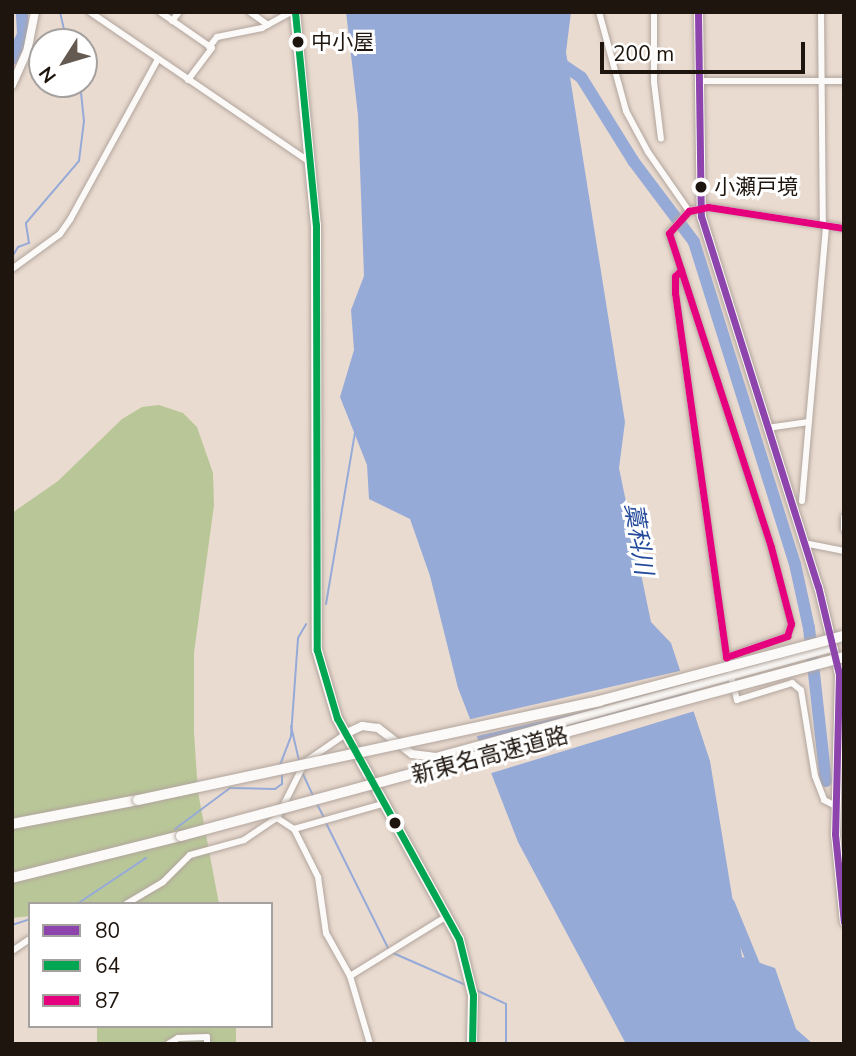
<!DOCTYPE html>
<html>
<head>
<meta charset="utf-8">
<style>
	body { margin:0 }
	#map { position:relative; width:856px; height:1056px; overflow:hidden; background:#eadbd0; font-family:"Nunito Sans","Noto Sans JP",sans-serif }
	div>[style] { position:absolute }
	.forest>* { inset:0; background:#b9c798; transform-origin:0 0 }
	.water>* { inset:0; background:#96aad8 }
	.pier>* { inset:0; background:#eadbd0; transform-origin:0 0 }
	.stream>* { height:2px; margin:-1px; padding:0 1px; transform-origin:1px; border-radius:1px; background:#96aad8 }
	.river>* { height:12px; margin:-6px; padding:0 6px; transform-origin:6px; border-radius:6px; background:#96aad8 }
	.roads { filter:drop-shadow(0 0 2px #b1a59d) drop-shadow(0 0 2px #b1a59d) }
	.minor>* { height:6px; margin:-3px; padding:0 3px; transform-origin:3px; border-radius:3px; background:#fcfaf8 }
	.tertiary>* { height:8px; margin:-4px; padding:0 4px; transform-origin:4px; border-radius:4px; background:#fcfaf8 }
	.secondary>* { height:9px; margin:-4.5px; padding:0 4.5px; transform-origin:4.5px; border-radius:4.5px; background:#fcfaf8 }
	.trunk>* { height:10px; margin:-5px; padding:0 5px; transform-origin:5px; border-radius:5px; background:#fcfaf8 }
	.motorway>* { height:10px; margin:-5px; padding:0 5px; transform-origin:5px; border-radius:5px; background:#fcfaf8 }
	.bridges { filter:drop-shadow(0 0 2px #b1a59d) drop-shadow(0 0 2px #b1a59d) }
	.motorway-bridge>* { height:10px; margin:-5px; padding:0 5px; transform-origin:5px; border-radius:5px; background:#fcfaf8 }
	.bus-1>* { height:7px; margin:-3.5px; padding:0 3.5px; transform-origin:3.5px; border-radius:3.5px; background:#8e44ad }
	.bus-2>* { height:7px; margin:-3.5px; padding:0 3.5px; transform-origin:3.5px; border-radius:3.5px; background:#00a651 }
	.bus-3>* { height:7px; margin:-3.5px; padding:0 3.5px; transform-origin:3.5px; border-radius:3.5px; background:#e5007d }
	.dots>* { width:19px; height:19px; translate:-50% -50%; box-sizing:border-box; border:4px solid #fff; border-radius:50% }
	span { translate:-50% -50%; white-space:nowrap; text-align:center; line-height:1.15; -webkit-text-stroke:6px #fff; paint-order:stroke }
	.bus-label { font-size:21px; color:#1e150e }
	.left { translate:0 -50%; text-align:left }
	.street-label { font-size:23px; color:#1e150e }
	.water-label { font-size:24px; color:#23499b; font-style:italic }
	.frame { position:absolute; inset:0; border:14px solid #1e150e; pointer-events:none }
	.legend { position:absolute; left:28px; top:902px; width:245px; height:126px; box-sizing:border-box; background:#fff; border:2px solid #a5a19f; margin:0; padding:9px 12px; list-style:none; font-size:21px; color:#1e150e }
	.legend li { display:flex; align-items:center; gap:14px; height:35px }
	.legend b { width:35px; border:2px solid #a5a19f }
	.north { position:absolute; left:28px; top:28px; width:70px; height:70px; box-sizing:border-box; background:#fff; border:2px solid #a5a19f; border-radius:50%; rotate:233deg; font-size:19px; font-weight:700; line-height:28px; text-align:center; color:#1e150e }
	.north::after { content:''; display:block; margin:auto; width:24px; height:32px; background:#655a52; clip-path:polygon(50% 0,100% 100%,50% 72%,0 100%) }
	.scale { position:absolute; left:600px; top:42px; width:205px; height:32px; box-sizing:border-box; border:4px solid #1e150e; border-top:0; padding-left:9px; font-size:21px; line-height:24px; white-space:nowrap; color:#1e150e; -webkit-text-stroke:5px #fff; paint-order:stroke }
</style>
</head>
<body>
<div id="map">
	<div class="forest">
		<div style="clip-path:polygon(159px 405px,183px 413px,197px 427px,213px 473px,214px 505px,194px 653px,194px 732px,198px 792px,219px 904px,30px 904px,30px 916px,12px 918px,12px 513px,58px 481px,122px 419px,142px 407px)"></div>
		<div style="left:97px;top:1026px;width:139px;height:18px"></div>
	</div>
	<div class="water">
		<div style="clip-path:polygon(346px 12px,571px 12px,566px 52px,625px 422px,619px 468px,651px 622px,671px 643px,710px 761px,742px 957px,775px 968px,796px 1029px,813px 1044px,626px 1044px,518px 842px,458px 688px,430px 576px,410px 519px,369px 499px,367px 465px,340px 397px,354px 350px,351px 310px,364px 276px,358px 115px)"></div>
	</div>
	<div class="pier">
		<div style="clip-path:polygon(684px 670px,689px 686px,658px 694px,473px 737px,467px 720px)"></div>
		<div style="left:692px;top:694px;width:17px;height:221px;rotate:73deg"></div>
	</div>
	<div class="stream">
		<div style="left:60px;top:12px;width:31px;rotate:77deg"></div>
		<div style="left:12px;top:257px;width:12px;rotate:-59deg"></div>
		<div style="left:18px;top:247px;width:12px;rotate:-20deg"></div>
		<div style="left:29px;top:243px;width:20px;rotate:-99deg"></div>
		<div style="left:26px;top:223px;width:82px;rotate:-49.5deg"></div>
		<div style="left:79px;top:161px;width:40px;rotate:-82.9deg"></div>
		<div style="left:84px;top:121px;width:37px;rotate:-96deg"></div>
		<div style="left:326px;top:604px;width:174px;rotate:-80.4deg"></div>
		<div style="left:291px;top:726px;width:35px;rotate:77deg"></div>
		<div style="left:280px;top:765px;width:31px;rotate:-69deg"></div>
		<div style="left:291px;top:736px;width:98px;rotate:-85.9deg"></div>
		<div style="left:298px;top:638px;width:16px;rotate:-60deg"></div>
		<div style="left:302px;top:772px;width:26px;rotate:65deg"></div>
		<div style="left:317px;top:804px;width:16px;rotate:63deg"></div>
		<div style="left:326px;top:823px;width:142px;rotate:63.6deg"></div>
		<div style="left:175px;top:829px;width:69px;rotate:-36.7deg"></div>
		<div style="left:230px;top:788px;width:45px;rotate:1.3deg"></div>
		<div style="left:275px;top:789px;width:9px;rotate:-36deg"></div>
		<div style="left:282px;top:784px;width:10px;rotate:-90deg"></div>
		<div style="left:77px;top:904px;width:83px;rotate:-33.7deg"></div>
		<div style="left:12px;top:925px;width:19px;rotate:-18deg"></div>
		<div style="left:393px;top:953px;width:82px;rotate:23.7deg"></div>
		<div style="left:476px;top:990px;width:33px;rotate:25deg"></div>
		<div style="left:506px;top:1004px;width:40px;rotate:90deg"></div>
	</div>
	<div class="river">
		<div style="left:12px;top:59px;width:27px;rotate:-66deg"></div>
		<div style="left:23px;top:34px;width:22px;rotate:-93deg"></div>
		<div style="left:557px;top:61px;width:29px;rotate:34deg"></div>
		<div style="left:581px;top:77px;width:100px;rotate:58.1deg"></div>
		<div style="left:634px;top:162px;width:100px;rotate:53.1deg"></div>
		<div style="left:694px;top:242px;width:337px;rotate:72.6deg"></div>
		<div style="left:795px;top:564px;width:66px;rotate:77.7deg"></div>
		<div style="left:809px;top:628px;width:154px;rotate:83.7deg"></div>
		<div style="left:729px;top:904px;width:79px;rotate:67.7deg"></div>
	</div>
	<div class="roads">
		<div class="minor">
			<div style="left:90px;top:12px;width:266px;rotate:34.3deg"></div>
			<div style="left:160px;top:12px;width:63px;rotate:34.7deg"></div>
			<div style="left:212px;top:48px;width:40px;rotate:127deg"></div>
			<div style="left:250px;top:12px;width:22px;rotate:36deg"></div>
			<div style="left:599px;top:12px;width:103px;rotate:74.7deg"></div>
			<div style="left:626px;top:111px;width:47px;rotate:61.8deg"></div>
			<div style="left:648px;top:152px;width:72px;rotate:55.2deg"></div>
			<div style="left:654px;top:12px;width:70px;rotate:90deg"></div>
			<div style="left:654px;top:82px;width:57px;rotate:83deg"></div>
			<div style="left:821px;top:12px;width:212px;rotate:89.5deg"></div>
			<div style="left:172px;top:21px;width:11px;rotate:-52deg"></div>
			<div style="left:209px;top:47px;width:13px;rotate:-51deg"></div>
			<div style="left:217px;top:37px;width:46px;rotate:-11.3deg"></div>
			<div style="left:262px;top:28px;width:33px;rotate:-29deg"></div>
			<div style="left:698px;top:81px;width:146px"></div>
			<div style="left:12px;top:269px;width:59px;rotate:-36.1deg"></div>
			<div style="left:60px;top:234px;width:19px;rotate:-55deg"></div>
			<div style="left:71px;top:218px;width:181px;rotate:-61.3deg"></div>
			<div style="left:681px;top:270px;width:8px;rotate:135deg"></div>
			<div style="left:675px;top:276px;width:17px;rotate:90deg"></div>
			<div style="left:675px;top:293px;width:368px;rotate:82deg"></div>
			<div style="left:726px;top:657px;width:65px;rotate:-19deg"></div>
			<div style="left:787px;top:636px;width:13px;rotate:-72deg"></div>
			<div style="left:791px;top:624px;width:80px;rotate:-104.6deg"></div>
			<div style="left:771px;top:547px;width:330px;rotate:-108deg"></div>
			<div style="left:669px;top:233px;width:30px;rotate:-48deg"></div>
			<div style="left:689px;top:211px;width:19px;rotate:-12deg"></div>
			<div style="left:708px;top:207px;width:138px;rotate:8.8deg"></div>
			<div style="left:767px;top:428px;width:42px;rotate:-8.1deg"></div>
			<div style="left:802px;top:501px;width:277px;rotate:-85deg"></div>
			<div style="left:844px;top:517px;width:12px;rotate:90deg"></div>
			<div style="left:804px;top:543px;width:41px;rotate:11.3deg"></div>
			<div style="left:730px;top:672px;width:29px;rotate:76deg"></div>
			<div style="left:737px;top:700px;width:58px;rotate:-17.2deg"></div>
			<div style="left:792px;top:683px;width:11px;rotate:38deg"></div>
			<div style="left:801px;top:690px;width:87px;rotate:80.8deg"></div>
			<div style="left:815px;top:776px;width:26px;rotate:69deg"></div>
			<div style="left:824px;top:800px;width:13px;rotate:27deg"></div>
			<div style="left:347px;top:733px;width:51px;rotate:145.4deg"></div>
			<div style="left:305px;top:762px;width:63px;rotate:116.6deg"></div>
			<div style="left:277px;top:818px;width:20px;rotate:33deg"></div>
			<div style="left:294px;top:829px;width:54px;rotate:63.4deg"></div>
			<div style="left:318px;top:877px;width:57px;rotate:81.9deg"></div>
			<div style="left:326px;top:933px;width:49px;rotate:60.8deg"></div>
			<div style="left:350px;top:976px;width:71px;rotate:73.6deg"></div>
			<div style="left:294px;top:829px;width:96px;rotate:-15.8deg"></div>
			<div style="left:126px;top:904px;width:43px;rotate:-30.7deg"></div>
			<div style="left:163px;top:882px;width:38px;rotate:-45deg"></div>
			<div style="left:190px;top:855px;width:56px;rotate:-15.5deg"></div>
			<div style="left:244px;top:840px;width:40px;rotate:-34deg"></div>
			<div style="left:12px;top:951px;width:22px;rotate:-34deg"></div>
			<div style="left:350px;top:976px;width:114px;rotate:-31.7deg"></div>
			<div style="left:168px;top:1044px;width:12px;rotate:-31deg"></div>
			<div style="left:178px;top:1038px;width:29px;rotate:-2deg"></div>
			<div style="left:207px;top:1037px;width:7px;rotate:90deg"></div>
		</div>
		<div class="tertiary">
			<div style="left:12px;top:85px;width:36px;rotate:-66deg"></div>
			<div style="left:27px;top:52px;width:41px;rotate:-78.7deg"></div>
			<div style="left:347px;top:733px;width:17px;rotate:-25deg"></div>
			<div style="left:362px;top:726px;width:16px;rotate:7deg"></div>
			<div style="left:378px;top:728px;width:43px;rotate:37.4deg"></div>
			<div style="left:412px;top:754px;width:24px;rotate:7deg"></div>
			<div style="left:436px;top:757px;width:412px;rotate:-15.4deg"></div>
		</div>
		<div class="secondary">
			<div style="left:698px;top:12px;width:204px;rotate:89.2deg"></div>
			<div style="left:701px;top:216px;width:388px;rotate:72.5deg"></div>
			<div style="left:818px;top:586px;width:90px;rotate:76.6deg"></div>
			<div style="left:839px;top:674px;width:160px;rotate:91.4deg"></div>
			<div style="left:835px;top:834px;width:88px;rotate:84.2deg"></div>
		</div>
		<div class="trunk">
			<div style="left:295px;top:12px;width:214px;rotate:84.4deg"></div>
			<div style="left:316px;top:225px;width:425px;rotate:89.9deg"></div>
			<div style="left:317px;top:650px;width:71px;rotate:73.6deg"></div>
			<div style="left:337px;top:718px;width:252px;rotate:61.1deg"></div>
			<div style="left:459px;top:939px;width:58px;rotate:76deg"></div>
			<div style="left:473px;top:995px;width:49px;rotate:91.2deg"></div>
		</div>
		<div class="motorway">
			<div style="left:12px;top:824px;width:128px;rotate:-10.8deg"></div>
			<div style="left:12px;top:878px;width:174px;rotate:-14deg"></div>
		</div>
	</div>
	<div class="bridges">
		<div class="motorway-bridge">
			<div style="left:138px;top:800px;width:472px;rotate:-12.1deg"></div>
			<div style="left:599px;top:701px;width:253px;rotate:-14.9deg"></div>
			<div style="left:181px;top:836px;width:687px;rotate:-15.11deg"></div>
		</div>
	</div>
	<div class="bus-1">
		<div style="left:698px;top:12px;width:204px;rotate:89.2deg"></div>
		<div style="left:701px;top:216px;width:388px;rotate:72.5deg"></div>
		<div style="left:818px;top:586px;width:90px;rotate:76.6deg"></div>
		<div style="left:839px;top:674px;width:160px;rotate:91.4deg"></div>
		<div style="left:835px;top:834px;width:88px;rotate:84.2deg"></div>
	</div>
	<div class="bus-2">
		<div style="left:295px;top:12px;width:214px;rotate:84.4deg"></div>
		<div style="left:316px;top:225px;width:425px;rotate:89.9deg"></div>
		<div style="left:317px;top:650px;width:71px;rotate:73.6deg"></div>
		<div style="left:337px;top:718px;width:252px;rotate:61.1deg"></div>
		<div style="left:459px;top:939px;width:58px;rotate:76deg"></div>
		<div style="left:473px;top:995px;width:49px;rotate:91.2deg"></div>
	</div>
	<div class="bus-3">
		<div style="left:681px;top:270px;width:8px;rotate:135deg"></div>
		<div style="left:675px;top:276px;width:17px;rotate:90deg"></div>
		<div style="left:675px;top:293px;width:368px;rotate:82deg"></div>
		<div style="left:726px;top:657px;width:65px;rotate:-19deg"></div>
		<div style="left:787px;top:636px;width:13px;rotate:-72deg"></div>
		<div style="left:791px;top:624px;width:80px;rotate:-104.6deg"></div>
		<div style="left:771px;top:547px;width:330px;rotate:-108deg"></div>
		<div style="left:669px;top:233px;width:30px;rotate:-48deg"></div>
		<div style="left:689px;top:211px;width:19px;rotate:-12deg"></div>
		<div style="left:708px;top:207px;width:138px;rotate:8.8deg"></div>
	</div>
	<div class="dots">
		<div style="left:298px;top:42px;background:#1e150e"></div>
		<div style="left:701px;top:187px;background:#1e150e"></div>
		<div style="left:395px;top:823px;background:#1e150e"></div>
	</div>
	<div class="bus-label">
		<span class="left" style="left:311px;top:42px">中小屋</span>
		<span class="left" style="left:714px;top:187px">小瀬戸境</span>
	</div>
	<div class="street-label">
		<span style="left:490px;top:756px;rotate:-15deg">新東名高速道路</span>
	</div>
	<div class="water-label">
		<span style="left:638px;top:539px;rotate:81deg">藁科川</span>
	</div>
	<div class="frame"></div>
	<ul class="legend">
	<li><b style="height:9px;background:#8e44ad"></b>80</li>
	<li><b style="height:9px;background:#00a651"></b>64</li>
	<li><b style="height:9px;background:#e5007d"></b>87</li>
	</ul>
	<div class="north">N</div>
	<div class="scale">200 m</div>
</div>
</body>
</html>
